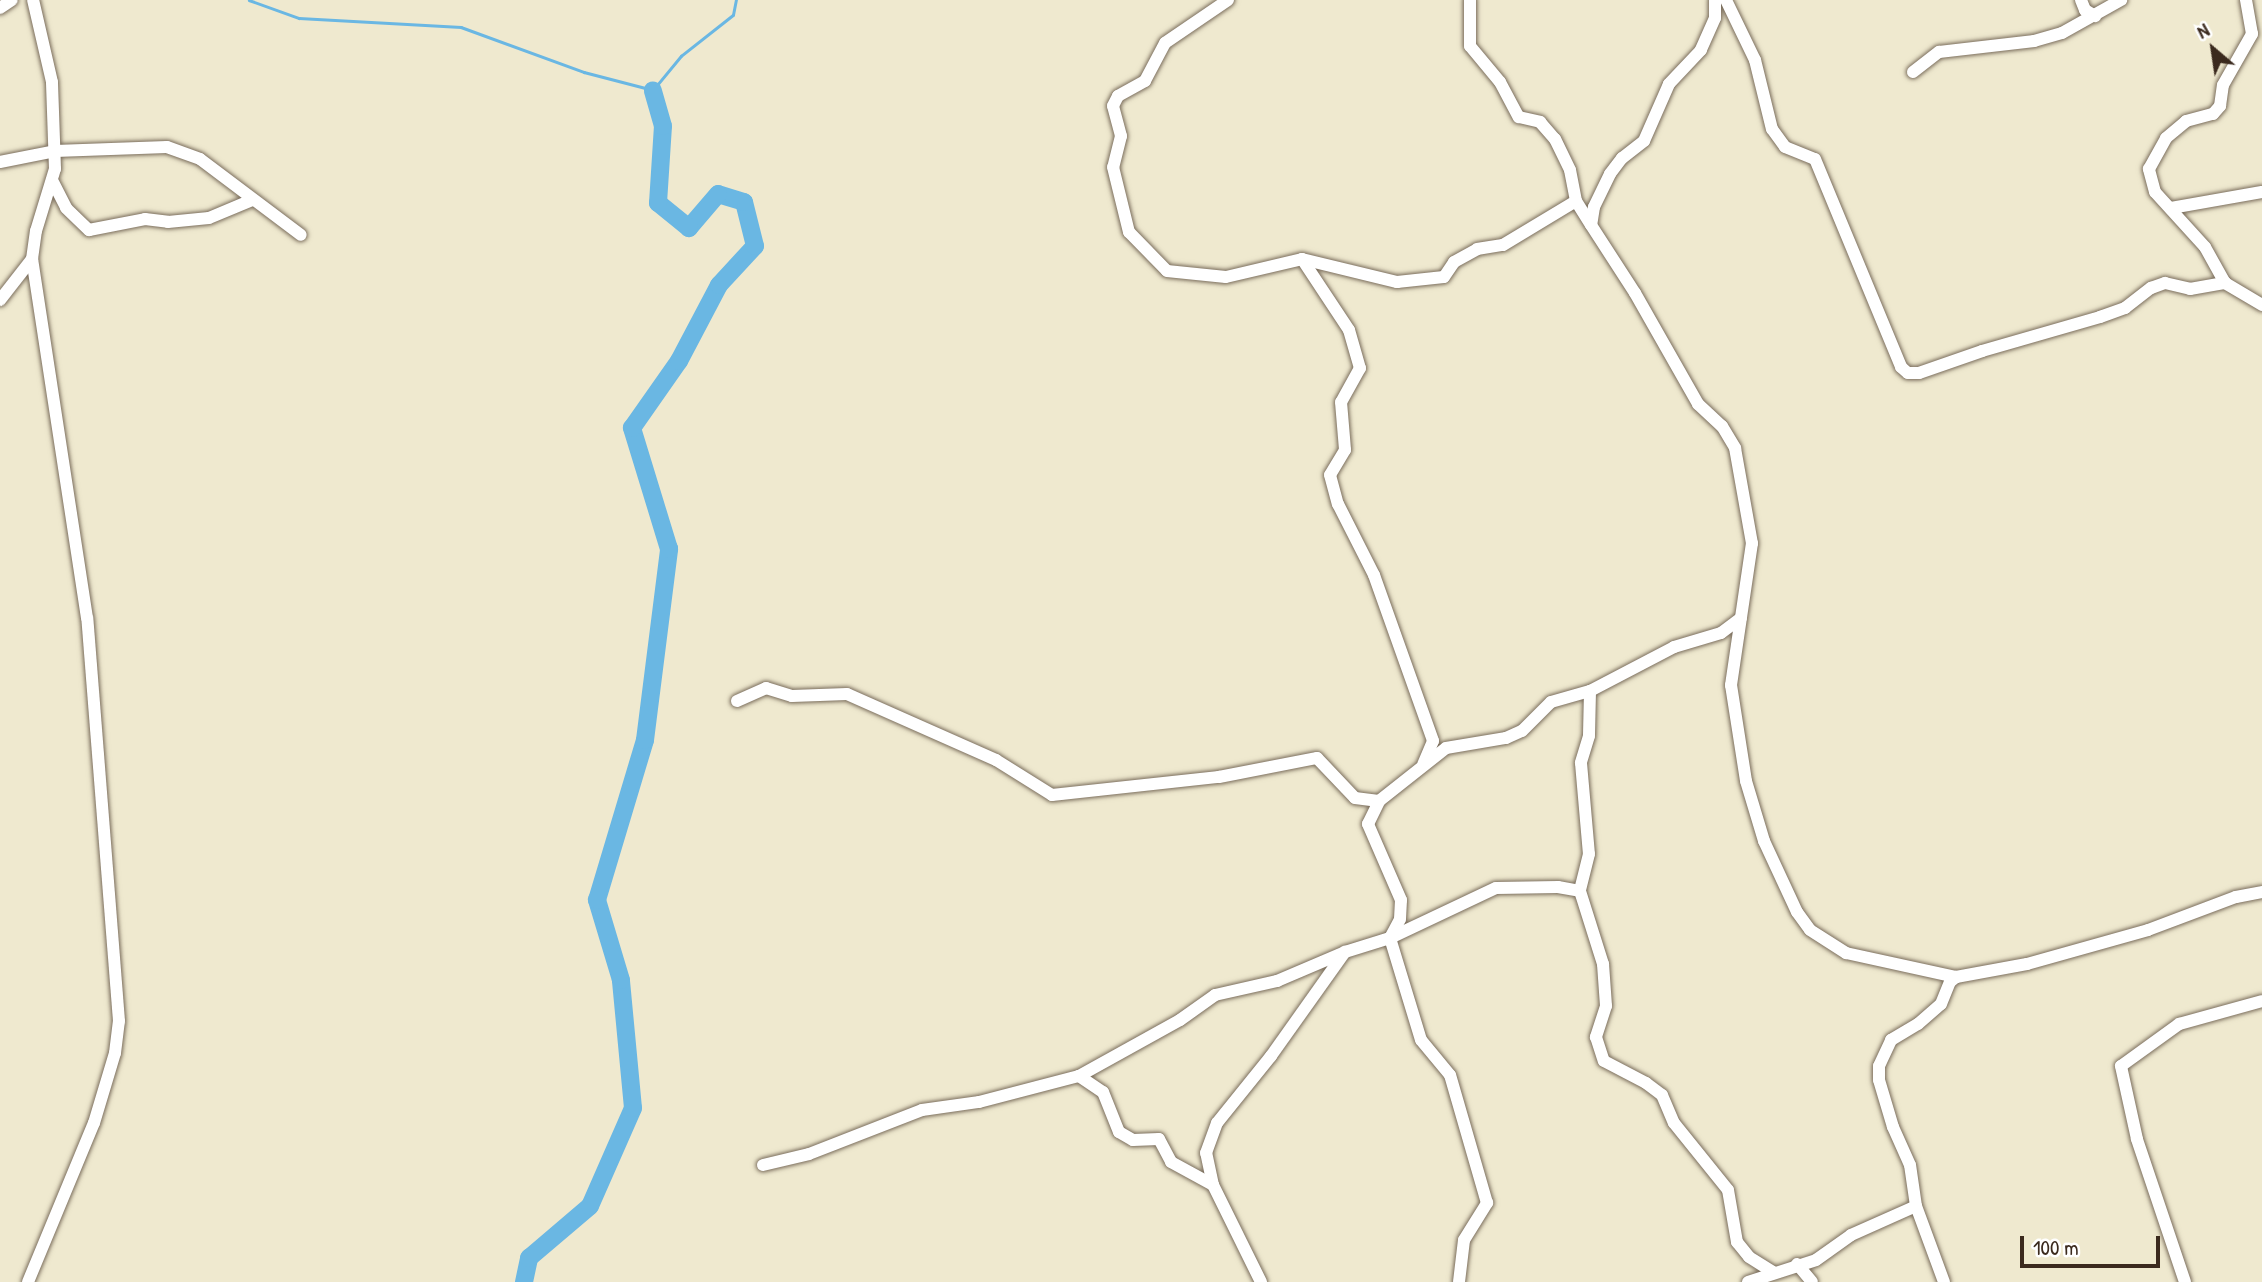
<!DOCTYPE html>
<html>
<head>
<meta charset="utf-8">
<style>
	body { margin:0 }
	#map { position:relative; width:2262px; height:1282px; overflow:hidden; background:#efe9cf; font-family:"Patrick Hand",sans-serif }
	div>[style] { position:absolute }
	.stream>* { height:2.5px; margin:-1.25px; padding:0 1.25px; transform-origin:1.25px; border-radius:1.25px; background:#6ab7e3 }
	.river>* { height:18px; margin:-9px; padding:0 9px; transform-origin:9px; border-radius:9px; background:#6ab7e3 }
	.roads { filter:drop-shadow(0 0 2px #7a6d5c) drop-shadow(0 0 2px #7a6d5c) }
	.minor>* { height:12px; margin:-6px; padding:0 6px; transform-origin:6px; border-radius:6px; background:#fff }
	span { translate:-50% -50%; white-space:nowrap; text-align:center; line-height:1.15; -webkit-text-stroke:7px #fff; paint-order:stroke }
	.north { position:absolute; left:2178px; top:14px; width:70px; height:70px; -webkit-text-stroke:5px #fff; paint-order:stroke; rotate:331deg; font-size:19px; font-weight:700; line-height:28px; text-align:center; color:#3b2a1e }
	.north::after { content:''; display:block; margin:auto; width:24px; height:32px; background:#3b2a1e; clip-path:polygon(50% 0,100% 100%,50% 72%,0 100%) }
	.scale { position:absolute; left:2020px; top:1236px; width:140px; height:32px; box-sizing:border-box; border:4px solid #3b2a1e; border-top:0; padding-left:9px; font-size:21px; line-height:24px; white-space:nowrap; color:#3b2a1e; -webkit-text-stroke:5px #fff; paint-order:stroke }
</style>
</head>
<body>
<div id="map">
	<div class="stream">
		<div style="left:249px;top:0;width:53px;rotate:19.8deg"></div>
		<div style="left:299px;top:18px;width:162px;rotate:3.2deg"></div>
		<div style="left:461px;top:27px;width:131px;rotate:20.1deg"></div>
		<div style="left:584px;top:72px;width:71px;rotate:14.6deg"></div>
		<div style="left:653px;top:90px;width:44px;rotate:-50.5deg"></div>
		<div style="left:681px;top:56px;width:66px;rotate:-38.3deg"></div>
		<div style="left:733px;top:15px;width:15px;rotate:-79deg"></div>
	</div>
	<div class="river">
		<div style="left:524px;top:1282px;width:25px;rotate:-78deg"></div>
		<div style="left:529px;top:1258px;width:80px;rotate:-40.4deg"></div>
		<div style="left:590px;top:1206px;width:107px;rotate:-66.3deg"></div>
		<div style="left:633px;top:1108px;width:129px;rotate:-95.4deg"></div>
		<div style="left:621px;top:980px;width:84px;rotate:-106.7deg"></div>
		<div style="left:597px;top:900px;width:167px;rotate:-73.3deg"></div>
		<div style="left:645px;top:740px;width:193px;rotate:-82.8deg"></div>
		<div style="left:669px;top:549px;width:127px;rotate:-107deg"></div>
		<div style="left:632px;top:428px;width:82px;rotate:-55deg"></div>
		<div style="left:679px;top:361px;width:86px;rotate:-62.2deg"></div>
		<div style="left:719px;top:285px;width:53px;rotate:-47.3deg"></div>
		<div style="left:755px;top:246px;width:45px;rotate:-104deg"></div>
		<div style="left:744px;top:202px;width:27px;rotate:-163deg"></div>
		<div style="left:718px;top:194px;width:45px;rotate:130.5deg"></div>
		<div style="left:689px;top:228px;width:40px;rotate:-141deg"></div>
		<div style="left:658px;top:203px;width:77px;rotate:-86.3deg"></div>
		<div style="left:663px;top:126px;width:37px;rotate:-106deg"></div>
	</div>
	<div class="roads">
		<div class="minor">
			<div style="left:1228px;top:0;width:76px;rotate:145.7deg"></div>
			<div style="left:1165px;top:43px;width:43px;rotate:117.8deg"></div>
			<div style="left:1145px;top:81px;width:31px;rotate:151deg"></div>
			<div style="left:1118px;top:96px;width:11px;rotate:117deg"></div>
			<div style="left:1113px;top:106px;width:31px;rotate:75deg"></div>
			<div style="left:1121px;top:136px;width:32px;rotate:104deg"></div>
			<div style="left:1113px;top:167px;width:67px;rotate:76.2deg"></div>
			<div style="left:1129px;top:232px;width:54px;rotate:45.7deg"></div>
			<div style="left:1167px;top:271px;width:59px;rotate:5.8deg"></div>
			<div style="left:1226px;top:277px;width:78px;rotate:-13.3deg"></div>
			<div style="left:1302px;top:259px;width:85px;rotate:56.5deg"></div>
			<div style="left:1349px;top:330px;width:40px;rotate:74deg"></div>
			<div style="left:1360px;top:368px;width:39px;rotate:119deg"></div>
			<div style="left:1341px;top:402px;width:48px;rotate:85.2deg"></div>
			<div style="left:1345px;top:450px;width:29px;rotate:121deg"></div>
			<div style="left:1330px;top:475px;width:30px;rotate:75deg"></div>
			<div style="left:1338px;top:504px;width:80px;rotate:63.1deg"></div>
			<div style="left:1374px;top:575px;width:176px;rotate:70.4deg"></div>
			<div style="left:1433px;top:741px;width:25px;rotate:113deg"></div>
			<div style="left:1470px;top:0;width:46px;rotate:90deg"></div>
			<div style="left:1470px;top:46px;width:47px;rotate:50.2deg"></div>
			<div style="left:1500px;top:82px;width:40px;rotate:62deg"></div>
			<div style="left:1519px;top:117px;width:22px;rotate:13deg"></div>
			<div style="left:1540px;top:122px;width:23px;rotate:49deg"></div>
			<div style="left:1555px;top:139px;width:34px;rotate:64deg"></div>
			<div style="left:1570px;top:170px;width:32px;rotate:79deg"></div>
			<div style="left:1576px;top:201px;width:28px;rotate:58deg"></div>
			<div style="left:1715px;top:0;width:18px;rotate:90deg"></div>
			<div style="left:1715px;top:18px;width:35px;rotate:114deg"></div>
			<div style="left:1701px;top:50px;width:47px;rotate:133.3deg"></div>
			<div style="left:1669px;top:84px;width:62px;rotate:113.7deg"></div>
			<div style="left:1644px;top:141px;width:28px;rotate:142deg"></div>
			<div style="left:1622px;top:158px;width:20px;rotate:127deg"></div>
			<div style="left:1610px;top:174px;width:37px;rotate:116deg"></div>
			<div style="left:1594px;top:207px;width:18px;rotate:99deg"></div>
			<div style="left:1591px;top:225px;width:81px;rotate:57.1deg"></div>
			<div style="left:1635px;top:293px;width:128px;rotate:60.4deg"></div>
			<div style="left:1698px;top:404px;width:33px;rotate:43deg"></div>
			<div style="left:1722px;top:426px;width:26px;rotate:59deg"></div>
			<div style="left:1735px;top:448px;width:97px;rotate:79.9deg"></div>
			<div style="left:1752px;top:543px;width:144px;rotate:98.4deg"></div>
			<div style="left:1731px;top:685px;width:97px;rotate:81.1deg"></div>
			<div style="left:1746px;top:781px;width:63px;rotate:73.3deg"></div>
			<div style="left:1764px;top:841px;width:78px;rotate:65.1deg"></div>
			<div style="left:1797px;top:912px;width:22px;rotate:54deg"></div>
			<div style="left:1810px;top:930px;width:43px;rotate:32.6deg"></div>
			<div style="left:1846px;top:953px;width:113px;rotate:12.3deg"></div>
			<div style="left:1956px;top:977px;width:72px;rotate:-10.4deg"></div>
			<div style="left:2027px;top:964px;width:126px;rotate:-15.7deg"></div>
			<div style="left:2148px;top:930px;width:94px;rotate:-20.6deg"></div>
			<div style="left:2236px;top:897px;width:26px;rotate:-11deg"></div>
			<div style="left:1726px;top:0;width:67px;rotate:64.2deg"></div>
			<div style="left:1755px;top:60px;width:71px;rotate:76.2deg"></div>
			<div style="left:1772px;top:129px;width:22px;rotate:54deg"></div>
			<div style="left:1785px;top:147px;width:32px;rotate:22deg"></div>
			<div style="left:1815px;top:159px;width:225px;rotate:67.5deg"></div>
			<div style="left:1901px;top:367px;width:9px;rotate:41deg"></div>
			<div style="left:1908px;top:373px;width:11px"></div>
			<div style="left:1919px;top:373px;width:67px;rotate:-19.2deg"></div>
			<div style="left:1982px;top:351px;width:123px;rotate:-16.1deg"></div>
			<div style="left:2100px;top:317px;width:27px;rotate:-20deg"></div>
			<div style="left:2125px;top:308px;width:33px;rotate:-38deg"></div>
			<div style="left:2151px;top:288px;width:15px;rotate:-20deg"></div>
			<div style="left:2165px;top:283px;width:26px;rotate:13deg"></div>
			<div style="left:2190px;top:289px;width:36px;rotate:-10deg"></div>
			<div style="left:2225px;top:283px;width:43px;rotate:30.7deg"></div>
			<div style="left:2081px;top:0;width:11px;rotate:68deg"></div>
			<div style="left:2085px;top:10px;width:12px;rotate:31deg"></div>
			<div style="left:0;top:8px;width:14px;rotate:-34deg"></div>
			<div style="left:1913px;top:72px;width:33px;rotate:-38deg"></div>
			<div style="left:1939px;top:52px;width:96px;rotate:-6.6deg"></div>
			<div style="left:2034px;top:41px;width:29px;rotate:-16deg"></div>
			<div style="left:2062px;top:33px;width:68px;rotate:-29.2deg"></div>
			<div style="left:0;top:162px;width:56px;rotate:-11.3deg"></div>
			<div style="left:55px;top:151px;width:112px;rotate:-2deg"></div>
			<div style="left:167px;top:147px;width:35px;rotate:20deg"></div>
			<div style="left:200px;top:159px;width:126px;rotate:37deg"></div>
			<div style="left:53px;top:182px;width:29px;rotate:63deg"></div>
			<div style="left:66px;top:208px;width:32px;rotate:44deg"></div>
			<div style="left:89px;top:230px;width:57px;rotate:-11.1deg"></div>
			<div style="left:145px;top:219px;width:23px;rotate:7deg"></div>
			<div style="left:168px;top:222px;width:41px;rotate:-5.6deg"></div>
			<div style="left:209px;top:218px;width:47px;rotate:-22.7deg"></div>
			<div style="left:2171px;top:208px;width:92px;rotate:-10deg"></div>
			<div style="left:1302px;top:259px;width:98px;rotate:13.6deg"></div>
			<div style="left:1397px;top:282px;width:47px;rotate:-6.1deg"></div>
			<div style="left:1444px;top:277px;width:18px;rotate:-56deg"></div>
			<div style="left:1454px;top:262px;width:26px;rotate:-29deg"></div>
			<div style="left:1477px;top:249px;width:26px;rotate:-9deg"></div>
			<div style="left:1503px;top:245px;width:85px;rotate:-31.1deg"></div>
			<div style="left:2225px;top:283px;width:41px;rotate:-119.1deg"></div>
			<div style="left:2205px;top:247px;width:74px;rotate:-132.3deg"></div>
			<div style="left:2155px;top:192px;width:24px;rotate:-105deg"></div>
			<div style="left:2149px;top:169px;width:35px;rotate:-61deg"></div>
			<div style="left:2166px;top:138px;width:26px;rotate:-40deg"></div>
			<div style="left:2186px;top:121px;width:28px;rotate:-15deg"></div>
			<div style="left:2213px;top:114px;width:11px;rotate:-49deg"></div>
			<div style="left:2220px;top:106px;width:21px;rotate:-82deg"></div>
			<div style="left:2223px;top:85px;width:59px;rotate:-60.4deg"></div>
			<div style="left:2252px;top:34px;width:35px;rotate:-100deg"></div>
			<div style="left:0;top:300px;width:52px;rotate:-52deg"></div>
			<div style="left:1590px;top:691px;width:45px;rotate:91.3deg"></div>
			<div style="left:1589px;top:736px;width:28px;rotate:107deg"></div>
			<div style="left:1581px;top:763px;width:91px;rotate:85deg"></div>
			<div style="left:1589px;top:854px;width:38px;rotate:104deg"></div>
			<div style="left:1580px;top:891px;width:77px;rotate:72.5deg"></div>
			<div style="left:1603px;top:964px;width:42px;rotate:85.9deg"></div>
			<div style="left:1606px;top:1006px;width:33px;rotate:108deg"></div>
			<div style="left:1596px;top:1037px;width:25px;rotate:72deg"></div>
			<div style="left:1604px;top:1061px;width:47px;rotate:27.6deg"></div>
			<div style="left:1646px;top:1083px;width:20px;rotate:37deg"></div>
			<div style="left:1662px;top:1095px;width:30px;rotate:67deg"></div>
			<div style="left:1674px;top:1123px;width:86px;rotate:51.1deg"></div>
			<div style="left:1728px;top:1190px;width:53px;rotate:80.2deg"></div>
			<div style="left:1737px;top:1242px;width:19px;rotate:51deg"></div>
			<div style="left:1749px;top:1257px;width:28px;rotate:32deg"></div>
			<div style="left:737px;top:701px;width:32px;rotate:-24deg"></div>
			<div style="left:766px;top:688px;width:27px;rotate:17deg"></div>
			<div style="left:792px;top:696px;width:55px;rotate:-2.1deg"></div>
			<div style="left:847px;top:694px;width:163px;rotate:23.9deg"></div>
			<div style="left:996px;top:760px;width:66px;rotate:32deg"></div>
			<div style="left:1052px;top:795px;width:168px;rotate:-6.2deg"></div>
			<div style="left:1219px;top:777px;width:100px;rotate:-11deg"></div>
			<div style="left:1317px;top:758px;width:55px;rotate:46.5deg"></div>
			<div style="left:1355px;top:798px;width:24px;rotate:7deg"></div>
			<div style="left:1079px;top:1076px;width:29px;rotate:34deg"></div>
			<div style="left:1103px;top:1092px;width:43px;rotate:68.2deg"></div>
			<div style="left:1119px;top:1132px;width:16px;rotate:30deg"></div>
			<div style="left:1133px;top:1140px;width:26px;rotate:-2deg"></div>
			<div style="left:1159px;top:1139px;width:26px;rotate:62deg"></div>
			<div style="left:1171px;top:1162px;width:48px;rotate:28.7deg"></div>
			<div style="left:763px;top:1165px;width:47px;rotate:-13.4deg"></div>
			<div style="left:809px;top:1154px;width:121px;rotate:-21.3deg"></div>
			<div style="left:922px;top:1110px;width:58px;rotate:-8deg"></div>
			<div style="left:979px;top:1102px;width:103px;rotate:-14.6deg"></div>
			<div style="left:1079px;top:1076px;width:115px;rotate:-29deg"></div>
			<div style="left:1180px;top:1020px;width:43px;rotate:-35.5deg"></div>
			<div style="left:1215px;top:995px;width:64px;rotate:-12.7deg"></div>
			<div style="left:1277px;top:981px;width:74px;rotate:-23.1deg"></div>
			<div style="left:1345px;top:952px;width:47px;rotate:-17.3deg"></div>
			<div style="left:1390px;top:938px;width:21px;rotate:-62deg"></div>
			<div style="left:1400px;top:919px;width:19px;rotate:-87deg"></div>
			<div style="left:1401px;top:900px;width:83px;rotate:-113.5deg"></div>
			<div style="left:1368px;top:824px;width:25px;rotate:-64deg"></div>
			<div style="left:1379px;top:801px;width:85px;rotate:-38.3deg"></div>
			<div style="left:1446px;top:748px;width:61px;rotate:-9.5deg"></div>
			<div style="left:1506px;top:738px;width:17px;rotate:-24deg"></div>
			<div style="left:1522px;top:731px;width:41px;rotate:-45deg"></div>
			<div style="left:1551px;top:702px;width:41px;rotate:-15.8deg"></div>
			<div style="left:1590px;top:691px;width:95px;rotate:-27.6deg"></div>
			<div style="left:1674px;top:647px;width:49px;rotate:-16.6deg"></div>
			<div style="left:1721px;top:633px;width:25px;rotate:-37deg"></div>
			<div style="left:1797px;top:1264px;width:23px;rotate:50deg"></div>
			<div style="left:28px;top:1282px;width:172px;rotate:-67.5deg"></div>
			<div style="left:94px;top:1123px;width:73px;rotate:-73.3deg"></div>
			<div style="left:115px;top:1053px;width:32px;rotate:-83deg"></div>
			<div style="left:119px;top:1021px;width:404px;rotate:-94.5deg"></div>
			<div style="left:87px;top:618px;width:363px;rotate:-98.7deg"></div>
			<div style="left:32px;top:259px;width:28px;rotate:-82deg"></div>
			<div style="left:36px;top:231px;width:65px;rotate:-73deg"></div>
			<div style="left:55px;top:169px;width:87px;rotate:-92deg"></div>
			<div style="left:52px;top:82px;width:84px;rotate:-103deg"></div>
			<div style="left:1261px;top:1282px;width:108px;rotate:-116.3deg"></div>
			<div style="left:1213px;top:1185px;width:33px;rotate:-102deg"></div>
			<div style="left:1206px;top:1153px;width:32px;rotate:-70deg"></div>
			<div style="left:1217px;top:1123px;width:86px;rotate:-51.1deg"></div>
			<div style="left:1271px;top:1056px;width:128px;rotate:-54.6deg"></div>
			<div style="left:1459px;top:1282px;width:42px;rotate:-83.2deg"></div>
			<div style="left:1464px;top:1240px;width:44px;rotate:-58.1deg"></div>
			<div style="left:1487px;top:1203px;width:133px;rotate:-106.1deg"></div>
			<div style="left:1450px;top:1075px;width:45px;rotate:-129.6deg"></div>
			<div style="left:1421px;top:1040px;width:107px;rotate:-106.9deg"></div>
			<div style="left:1390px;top:938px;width:117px;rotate:-25.3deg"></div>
			<div style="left:1496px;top:888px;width:62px;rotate:-0.9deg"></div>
			<div style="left:1558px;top:887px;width:22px;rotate:10deg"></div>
			<div style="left:1748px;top:1282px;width:71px;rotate:-17.9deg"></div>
			<div style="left:1816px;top:1260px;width:43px;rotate:-35.5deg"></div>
			<div style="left:1851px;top:1235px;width:71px;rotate:-24deg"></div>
			<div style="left:1944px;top:1282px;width:81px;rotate:-110.2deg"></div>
			<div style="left:1916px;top:1206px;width:41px;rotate:-98.3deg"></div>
			<div style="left:1910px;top:1165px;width:42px;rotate:-114.1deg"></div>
			<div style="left:1893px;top:1127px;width:49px;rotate:-106.6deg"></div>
			<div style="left:1879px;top:1080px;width:14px;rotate:-90deg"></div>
			<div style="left:1879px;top:1066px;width:29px;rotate:-65deg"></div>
			<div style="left:1891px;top:1040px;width:31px;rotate:-31deg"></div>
			<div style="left:1918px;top:1024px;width:30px;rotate:-41deg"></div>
			<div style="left:1941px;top:1004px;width:24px;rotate:-68deg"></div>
			<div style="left:1950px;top:982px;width:8px;rotate:-40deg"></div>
			<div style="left:2185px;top:1282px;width:151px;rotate:-108.6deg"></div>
			<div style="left:2137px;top:1139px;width:75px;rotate:-102.4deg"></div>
			<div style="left:2121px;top:1066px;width:72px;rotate:-35.9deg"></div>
			<div style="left:2179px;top:1024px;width:86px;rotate:-15.5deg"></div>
		</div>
	</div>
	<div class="north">N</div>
	<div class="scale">100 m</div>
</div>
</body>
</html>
